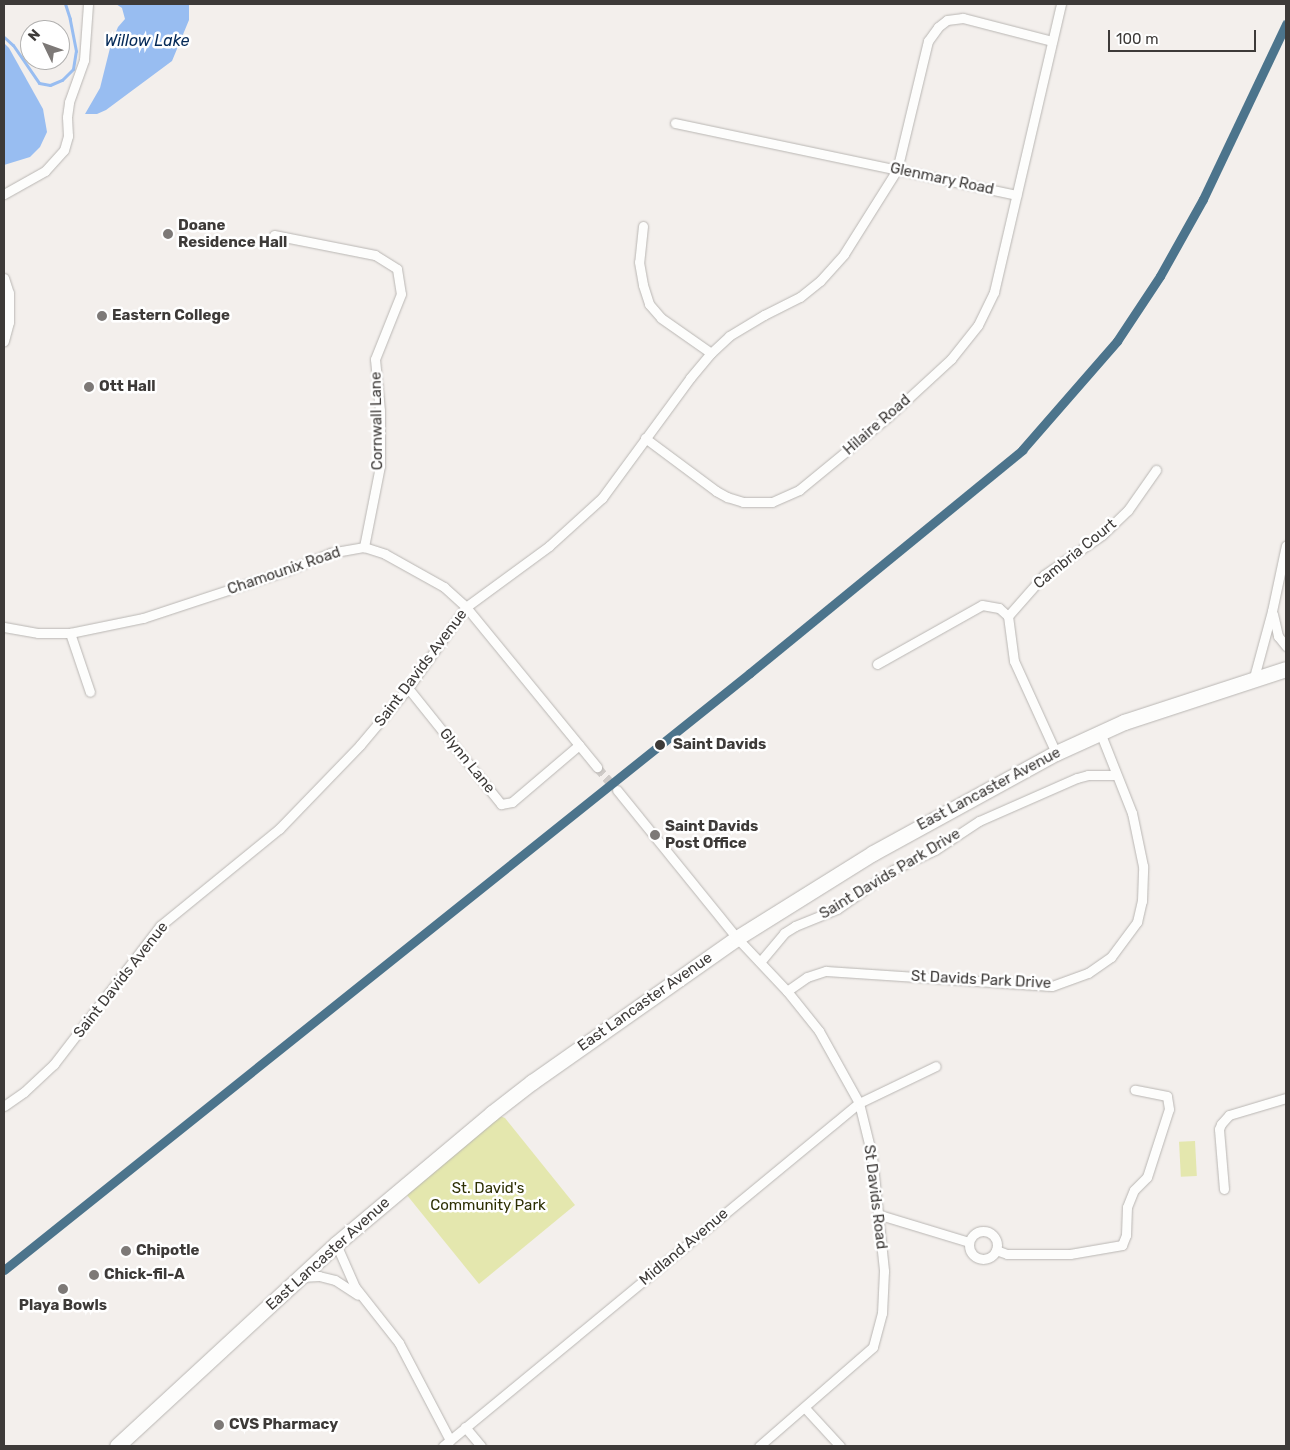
<!DOCTYPE html>
<html>
<head>
<meta charset="utf-8">
<style>
	body { margin:0 }
	#map { position:relative; width:1290px; height:1450px; overflow:hidden; background:#f3efec; font-family:Rubik,sans-serif }
	div>[style] { position:absolute }
	.green>* { inset:0; background:#e4e7ae; transform-origin:0 0 }
	.water>* { inset:0; background:#98bdf1 }
	.stream>* { height:3px; margin:-1.5px; padding:0 1.5px; transform-origin:1.5px; border-radius:1.5px; background:#98bdf1 }
	.minor-tunnel>* { height:9px; margin-top:-4.5px; transform-origin:0; background:repeating-linear-gradient(90deg,#cfcbc8 0 9px,transparent 0 13.5px) }
	.roads { filter:drop-shadow(0 0 1px #b9b6b3) drop-shadow(0 0 1px #b9b6b3) }
	.minor>* { height:9px; margin:-4.5px; padding:0 4.5px; transform-origin:4.5px; border-radius:4.5px; background:#fdfdfc }
	.minor>.ring { margin:-4.5px; padding:0; box-sizing:content-box; background:none; border:9px solid #fdfdfc; border-radius:50% }
	.trunk>* { height:15px; margin:-7.5px; padding:0 7.5px; transform-origin:7.5px; border-radius:7.5px; background:#fdfdfc }
	.rail-1>* { height:9px; margin:-4.5px; padding:0 4.5px; transform-origin:4.5px; border-radius:4.5px; background:#4c748c }
	.dots>* { width:14px; height:14px; translate:-50% -50%; box-sizing:border-box; border:2px solid #fff; border-radius:50% }
	span { translate:-50% -50%; white-space:nowrap; text-align:center; line-height:1.15; -webkit-text-stroke:5px #fff; paint-order:stroke }
	.street-label { font-size:15px; color:#3d3a38 }
	.poi-label { font-size:15px; color:#3d3a38; font-weight:700 }
	.left { translate:0 -50%; text-align:left }
	.stop-label { font-size:15px; color:#3d3a38; font-weight:700 }
	.park-label { font-size:15px; color:#2e3004 }
	.water-label { font-size:16px; color:#042957; font-style:italic }
	.frame { position:absolute; inset:0; border:5px solid #3d3a38; pointer-events:none }
	.north { position:absolute; left:20px; top:20px; width:50px; height:50px; box-sizing:border-box; background:#fff; border:1px solid #b1b0af; border-radius:50%; rotate:312deg; font-size:14px; font-weight:700; line-height:20px; text-align:center; color:#3d3a38 }
	.north::after { content:''; display:block; margin:auto; width:18px; height:22px; background:#7d7977; clip-path:polygon(50% 0,100% 100%,50% 72%,0 100%) }
	.scale { position:absolute; left:1108px; top:30px; width:148px; height:22px; box-sizing:border-box; border:2px solid #3d3a38; border-top:0; padding-left:6px; font-size:15px; line-height:18px; white-space:nowrap; color:#3d3a38; -webkit-text-stroke:4px #fff; paint-order:stroke }
</style>
</head>
<body>
<div id="map">
	<div class="green">
		<div style="clip-path:polygon(492px 1113px,505px 1118px,575px 1205px,479px 1284px,402px 1189px)"></div>
		<div style="left:1195px;top:1141px;width:35px;height:16px;rotate:87deg"></div>
	</div>
	<div class="water">
		<div style="clip-path:polygon(116px 4px,189px 4px,189px 20px,172px 61px,106px 110px,97px 114px,85px 114px,100px 88px,111px 44px,118px 27px,125px 19px,122px 8px)"></div>
		<div style="clip-path:polygon(4px 43px,9px 48px,43px 109px,47px 132px,40px 147px,30px 157px,4px 165px)"></div>
	</div>
	<div class="stream">
		<div style="left:4px;top:37px;width:12px;rotate:42deg"></div>
		<div style="left:13px;top:45px;width:46px;rotate:55.6deg"></div>
		<div style="left:39px;top:83px;width:11px;rotate:10deg"></div>
		<div style="left:50px;top:85px;width:13px;rotate:-23deg"></div>
		<div style="left:62px;top:80px;width:16px;rotate:-45deg"></div>
		<div style="left:73px;top:69px;width:18px;rotate:-81deg"></div>
		<div style="left:76px;top:51px;width:33px;rotate:-101deg"></div>
		<div style="left:70px;top:19px;width:16px;rotate:-108deg"></div>
	</div>
	<div class="minor-tunnel">
		<div style="left:597px;top:767px;width:30px;rotate:49deg"></div>
	</div>
	<div class="roads">
		<div class="minor">
			<div style="left:675px;top:123px;width:349px;rotate:11.9deg"></div>
			<div style="left:4px;top:194px;width:47px;rotate:-29.3deg"></div>
			<div style="left:45px;top:171px;width:28px;rotate:-48deg"></div>
			<div style="left:64px;top:150px;width:15px;rotate:-74deg"></div>
			<div style="left:68px;top:136px;width:19px;rotate:-93deg"></div>
			<div style="left:67px;top:117px;width:15px;rotate:-82deg"></div>
			<div style="left:69px;top:102px;width:45px;rotate:-70.3deg"></div>
			<div style="left:84px;top:60px;width:56px;rotate:-85.9deg"></div>
			<div style="left:643px;top:226px;width:36px;rotate:96deg"></div>
			<div style="left:639px;top:262px;width:23px;rotate:80deg"></div>
			<div style="left:643px;top:285px;width:20px;rotate:72deg"></div>
			<div style="left:649px;top:304px;width:18px;rotate:49deg"></div>
			<div style="left:661px;top:318px;width:61px;rotate:35deg"></div>
			<div style="left:274px;top:235px;width:103px;rotate:11.2deg"></div>
			<div style="left:375px;top:255px;width:26px;rotate:32deg"></div>
			<div style="left:397px;top:269px;width:25px;rotate:81deg"></div>
			<div style="left:401px;top:294px;width:70px;rotate:111.8deg"></div>
			<div style="left:375px;top:359px;width:52px;rotate:84.5deg"></div>
			<div style="left:380px;top:411px;width:55px;rotate:90deg"></div>
			<div style="left:380px;top:466px;width:83px;rotate:101.2deg"></div>
			<div style="left:4px;top:278px;width:16px;rotate:72deg"></div>
			<div style="left:9px;top:293px;width:29px;rotate:90deg"></div>
			<div style="left:9px;top:322px;width:20px;rotate:105deg"></div>
			<div style="left:645px;top:438px;width:89px;rotate:36.7deg"></div>
			<div style="left:716px;top:491px;width:13px;rotate:29deg"></div>
			<div style="left:727px;top:497px;width:17px;rotate:17deg"></div>
			<div style="left:743px;top:502px;width:29px"></div>
			<div style="left:772px;top:502px;width:30px;rotate:-24deg"></div>
			<div style="left:799px;top:490px;width:115px;rotate:-39.4deg"></div>
			<div style="left:888px;top:417px;width:86px;rotate:-42.6deg"></div>
			<div style="left:951px;top:359px;width:43px;rotate:-51.5deg"></div>
			<div style="left:978px;top:325px;width:37px;rotate:-64deg"></div>
			<div style="left:994px;top:292px;width:296px;rotate:-76.9deg"></div>
			<div style="left:1273px;top:614px;width:23px;rotate:77deg"></div>
			<div style="left:1278px;top:636px;width:13px;rotate:51deg"></div>
			<div style="left:4px;top:627px;width:35px;rotate:10deg"></div>
			<div style="left:38px;top:633px;width:32px"></div>
			<div style="left:70px;top:633px;width:75px;rotate:-11.6deg"></div>
			<div style="left:143px;top:618px;width:151px;rotate:-18.2deg"></div>
			<div style="left:286px;top:571px;width:48px;rotate:-22.2deg"></div>
			<div style="left:330px;top:553px;width:35px;rotate:-10deg"></div>
			<div style="left:364px;top:547px;width:22px;rotate:18deg"></div>
			<div style="left:385px;top:554px;width:68px;rotate:29.2deg"></div>
			<div style="left:444px;top:587px;width:30px;rotate:42deg"></div>
			<div style="left:466px;top:607px;width:207px;rotate:50.7deg"></div>
			<div style="left:70px;top:633px;width:62px;rotate:71.3deg"></div>
			<div style="left:877px;top:664px;width:120px;rotate:-29.3deg"></div>
			<div style="left:982px;top:605px;width:17px;rotate:10deg"></div>
			<div style="left:999px;top:608px;width:12px;rotate:42deg"></div>
			<div style="left:1253px;top:681px;width:73px;rotate:-74.8deg"></div>
			<div style="left:1272px;top:611px;width:67px;rotate:-78deg"></div>
			<div style="left:408px;top:688px;width:149px;rotate:51.3deg"></div>
			<div style="left:501px;top:804px;width:11px;rotate:-10deg"></div>
			<div style="left:512px;top:802px;width:88px;rotate:-40.4deg"></div>
			<div style="left:1056px;top:753px;width:101px;rotate:-114.5deg"></div>
			<div style="left:1014px;top:661px;width:45px;rotate:-97.6deg"></div>
			<div style="left:1008px;top:616px;width:55px;rotate:-48.7deg"></div>
			<div style="left:1044px;top:575px;width:70px;rotate:-34.6deg"></div>
			<div style="left:1102px;top:535px;width:36px;rotate:-44deg"></div>
			<div style="left:1128px;top:510px;width:49px;rotate:-55deg"></div>
			<div style="left:617px;top:790px;width:191px;rotate:51deg"></div>
			<div style="left:737px;top:938px;width:73px;rotate:46.7deg"></div>
			<div style="left:787px;top:991px;width:51px;rotate:51.3deg"></div>
			<div style="left:819px;top:1031px;width:82px;rotate:60.9deg"></div>
			<div style="left:859px;top:1103px;width:55px;rotate:76.2deg"></div>
			<div style="left:872px;top:1156px;width:116px;rotate:84deg"></div>
			<div style="left:884px;top:1271px;width:42px;rotate:92.7deg"></div>
			<div style="left:882px;top:1313px;width:35px;rotate:105deg"></div>
			<div style="left:873px;top:1347px;width:151px;rotate:139deg"></div>
			<div style="left:760px;top:962px;width:38px;rotate:-50deg"></div>
			<div style="left:784px;top:933px;width:13px;rotate:-32deg"></div>
			<div style="left:795px;top:926px;width:45px;rotate:-22deg"></div>
			<div style="left:837px;top:909px;width:68px;rotate:-34.9deg"></div>
			<div style="left:893px;top:870px;width:47px;rotate:-25.5deg"></div>
			<div style="left:935px;top:850px;width:53px;rotate:-33.4deg"></div>
			<div style="left:979px;top:821px;width:107px;rotate:-23.7deg"></div>
			<div style="left:1077px;top:778px;width:11px;rotate:-15deg"></div>
			<div style="left:1088px;top:775px;width:27px"></div>
			<div style="left:787px;top:991px;width:24px;rotate:-35deg"></div>
			<div style="left:807px;top:977px;width:20px;rotate:-18deg"></div>
			<div style="left:826px;top:971px;width:226px;rotate:3.8deg"></div>
			<div style="left:1052px;top:986px;width:38px;rotate:-20deg"></div>
			<div style="left:1088px;top:973px;width:28px;rotate:-35deg"></div>
			<div style="left:1111px;top:957px;width:44px;rotate:-53.4deg"></div>
			<div style="left:1137px;top:922px;width:22px;rotate:-77deg"></div>
			<div style="left:1142px;top:901px;width:35px;rotate:-88deg"></div>
			<div style="left:1143px;top:866px;width:54px;rotate:-101.7deg"></div>
			<div style="left:1132px;top:813px;width:87px;rotate:-111.6deg"></div>
			<div style="left:4px;top:1106px;width:24px;rotate:-35deg"></div>
			<div style="left:24px;top:1092px;width:41px;rotate:-43deg"></div>
			<div style="left:54px;top:1064px;width:174px;rotate:-52.5deg"></div>
			<div style="left:160px;top:926px;width:154px;rotate:-39.2deg"></div>
			<div style="left:279px;top:829px;width:117px;rotate:-46deg"></div>
			<div style="left:360px;top:745px;width:75px;rotate:-49.9deg"></div>
			<div style="left:408px;top:688px;width:100px;rotate:-54.4deg"></div>
			<div style="left:466px;top:607px;width:103px;rotate:-36.3deg"></div>
			<div style="left:549px;top:546px;width:72px;rotate:-42.2deg"></div>
			<div style="left:602px;top:498px;width:149px;rotate:-53.7deg"></div>
			<div style="left:690px;top:378px;width:33px;rotate:-50deg"></div>
			<div style="left:711px;top:353px;width:25px;rotate:-43deg"></div>
			<div style="left:729px;top:336px;width:41px;rotate:-31deg"></div>
			<div style="left:764px;top:315px;width:40px;rotate:-26.6deg"></div>
			<div style="left:800px;top:297px;width:26px;rotate:-39deg"></div>
			<div style="left:820px;top:281px;width:36px;rotate:-48deg"></div>
			<div style="left:844px;top:254px;width:99px;rotate:-57.8deg"></div>
			<div style="left:897px;top:170px;width:133px;rotate:-76.5deg"></div>
			<div style="left:928px;top:41px;width:17px;rotate:-54deg"></div>
			<div style="left:938px;top:27px;width:11px;rotate:-38deg"></div>
			<div style="left:947px;top:20px;width:16px;rotate:-7deg"></div>
			<div style="left:963px;top:18px;width:92px;rotate:14.5deg"></div>
			<div style="left:1224px;top:1189px;width:60px;rotate:-94.8deg"></div>
			<div style="left:1219px;top:1129px;width:5px;rotate:-68deg"></div>
			<div style="left:1221px;top:1124px;width:12px;rotate:-48deg"></div>
			<div style="left:1229px;top:1115px;width:59px;rotate:-16.6deg"></div>
			<div style="left:880px;top:1215px;width:93px;rotate:16.9deg"></div>
			<div class="ring" style="left:969px;top:1231px;width:19px;height:19px"></div>
			<div style="left:336px;top:1244px;width:47px;rotate:66.2deg"></div>
			<div style="left:355px;top:1287px;width:71px;rotate:51.8deg"></div>
			<div style="left:399px;top:1343px;width:110px;rotate:62.3deg"></div>
			<div style="left:996px;top:1250px;width:12px;rotate:20deg"></div>
			<div style="left:1007px;top:1254px;width:63px"></div>
			<div style="left:1070px;top:1254px;width:53px;rotate:-9.8deg"></div>
			<div style="left:1122px;top:1245px;width:11px;rotate:-68deg"></div>
			<div style="left:1126px;top:1235px;width:28px;rotate:-88deg"></div>
			<div style="left:1127px;top:1207px;width:18px;rotate:-68deg"></div>
			<div style="left:1134px;top:1190px;width:18px;rotate:-45deg"></div>
			<div style="left:1147px;top:1177px;width:71px;rotate:-72.1deg"></div>
			<div style="left:1169px;top:1109px;width:13px;rotate:-99deg"></div>
			<div style="left:1167px;top:1096px;width:33px;rotate:-169deg"></div>
			<div style="left:301px;top:1277px;width:18px;rotate:-3deg"></div>
			<div style="left:319px;top:1276px;width:16px;rotate:14deg"></div>
			<div style="left:335px;top:1280px;width:27px;rotate:33deg"></div>
			<div style="left:805px;top:1408px;width:52px;rotate:47.4deg"></div>
			<div style="left:465px;top:1427px;width:25px;rotate:50deg"></div>
			<div style="left:443px;top:1446px;width:539px;rotate:-39.51deg"></div>
			<div style="left:859px;top:1103px;width:85px;rotate:-25.7deg"></div>
		</div>
		<div class="trunk">
			<div style="left:117px;top:1446px;width:298px;rotate:-42.7deg"></div>
			<div style="left:336px;top:1244px;width:204px;rotate:-40deg"></div>
			<div style="left:492px;top:1113px;width:51px;rotate:-37.8deg"></div>
			<div style="left:532px;top:1082px;width:251px;rotate:-35.1deg"></div>
			<div style="left:737px;top:938px;width:160px;rotate:-32deg"></div>
			<div style="left:873px;top:853px;width:209px;rotate:-28.7deg"></div>
			<div style="left:1056px;top:753px;width:75px;rotate:-24.5deg"></div>
			<div style="left:1124px;top:722px;width:170px;rotate:-18.1deg"></div>
		</div>
	</div>
	<div class="rail-1">
		<div style="left:4px;top:1270px;width:955px;rotate:-38.67deg"></div>
		<div style="left:750px;top:673px;width:352px;rotate:-39.3deg"></div>
		<div style="left:1022px;top:450px;width:145px;rotate:-48.9deg"></div>
		<div style="left:1117px;top:341px;width:78px;rotate:-56.5deg"></div>
		<div style="left:1160px;top:276px;width:88px;rotate:-60.8deg"></div>
		<div style="left:1203px;top:199px;width:194px;rotate:-64.6deg"></div>
	</div>
	<div class="dots">
		<div style="left:168px;top:234px;background:#7d7977"></div>
		<div style="left:102px;top:316px;background:#7d7977"></div>
		<div style="left:89px;top:387px;background:#7d7977"></div>
		<div style="left:660px;top:745px;background:#3d3a38"></div>
		<div style="left:655px;top:835px;background:#7d7977"></div>
		<div style="left:126px;top:1251px;background:#7d7977"></div>
		<div style="left:94px;top:1275px;background:#7d7977"></div>
		<div style="left:63px;top:1289px;background:#7d7977"></div>
		<div style="left:219px;top:1425px;background:#7d7977"></div>
	</div>
	<div class="street-label">
		<span style="left:942px;top:179px;rotate:12deg">Glenmary Road</span>
		<span style="left:377px;top:421px;rotate:-91deg">Cornwall Lane</span>
		<span style="left:877px;top:425px;rotate:-41deg">Hilaire Road</span>
		<span style="left:1075px;top:554px;rotate:-39deg">Cambria Court</span>
		<span style="left:284px;top:571px;rotate:-19deg">Chamounix Road</span>
		<span style="left:421px;top:668px;rotate:-53deg">Saint Davids Avenue</span>
		<span style="left:467px;top:761px;rotate:51deg">Glynn Lane</span>
		<span style="left:989px;top:789px;rotate:-28deg">East Lancaster Avenue</span>
		<span style="left:890px;top:874px;rotate:-31deg">Saint Davids Park Drive</span>
		<span style="left:121px;top:980px;rotate:-52deg">Saint Davids Avenue</span>
		<span style="left:981px;top:980px;rotate:3deg">St Davids Park Drive</span>
		<span style="left:645px;top:1002px;rotate:-35deg">East Lancaster Avenue</span>
		<span style="left:875px;top:1197px;rotate:83deg">St Davids Road</span>
		<span style="left:684px;top:1247px;rotate:-40deg">Midland Avenue</span>
		<span style="left:328px;top:1254px;rotate:-42deg">East Lancaster Avenue</span>
	</div>
	<div class="poi-label">
		<span class="left" style="left:178px;top:234px">Doane<br>Residence Hall</span>
		<span class="left" style="left:112px;top:316px">Eastern College</span>
		<span class="left" style="left:99px;top:387px">Ott Hall</span>
		<span class="left" style="left:665px;top:835px">Saint Davids<br>Post Office</span>
		<span class="left" style="left:136px;top:1251px">Chipotle</span>
		<span class="left" style="left:104px;top:1275px">Chick-fil-A</span>
		<span style="left:63px;top:1306px">Playa Bowls</span>
		<span class="left" style="left:229px;top:1425px">CVS Pharmacy</span>
	</div>
	<div class="stop-label">
		<span class="left" style="left:673px;top:745px">Saint Davids</span>
	</div>
	<div class="park-label">
		<span style="left:488px;top:1197px">St. David's<br>Community Park</span>
	</div>
	<div class="water-label">
		<span style="left:147px;top:41px">Willow Lake</span>
	</div>
	<div class="frame"></div>
	<div class="north">N</div>
	<div class="scale">100 m</div>
</div>
</body>
</html>
